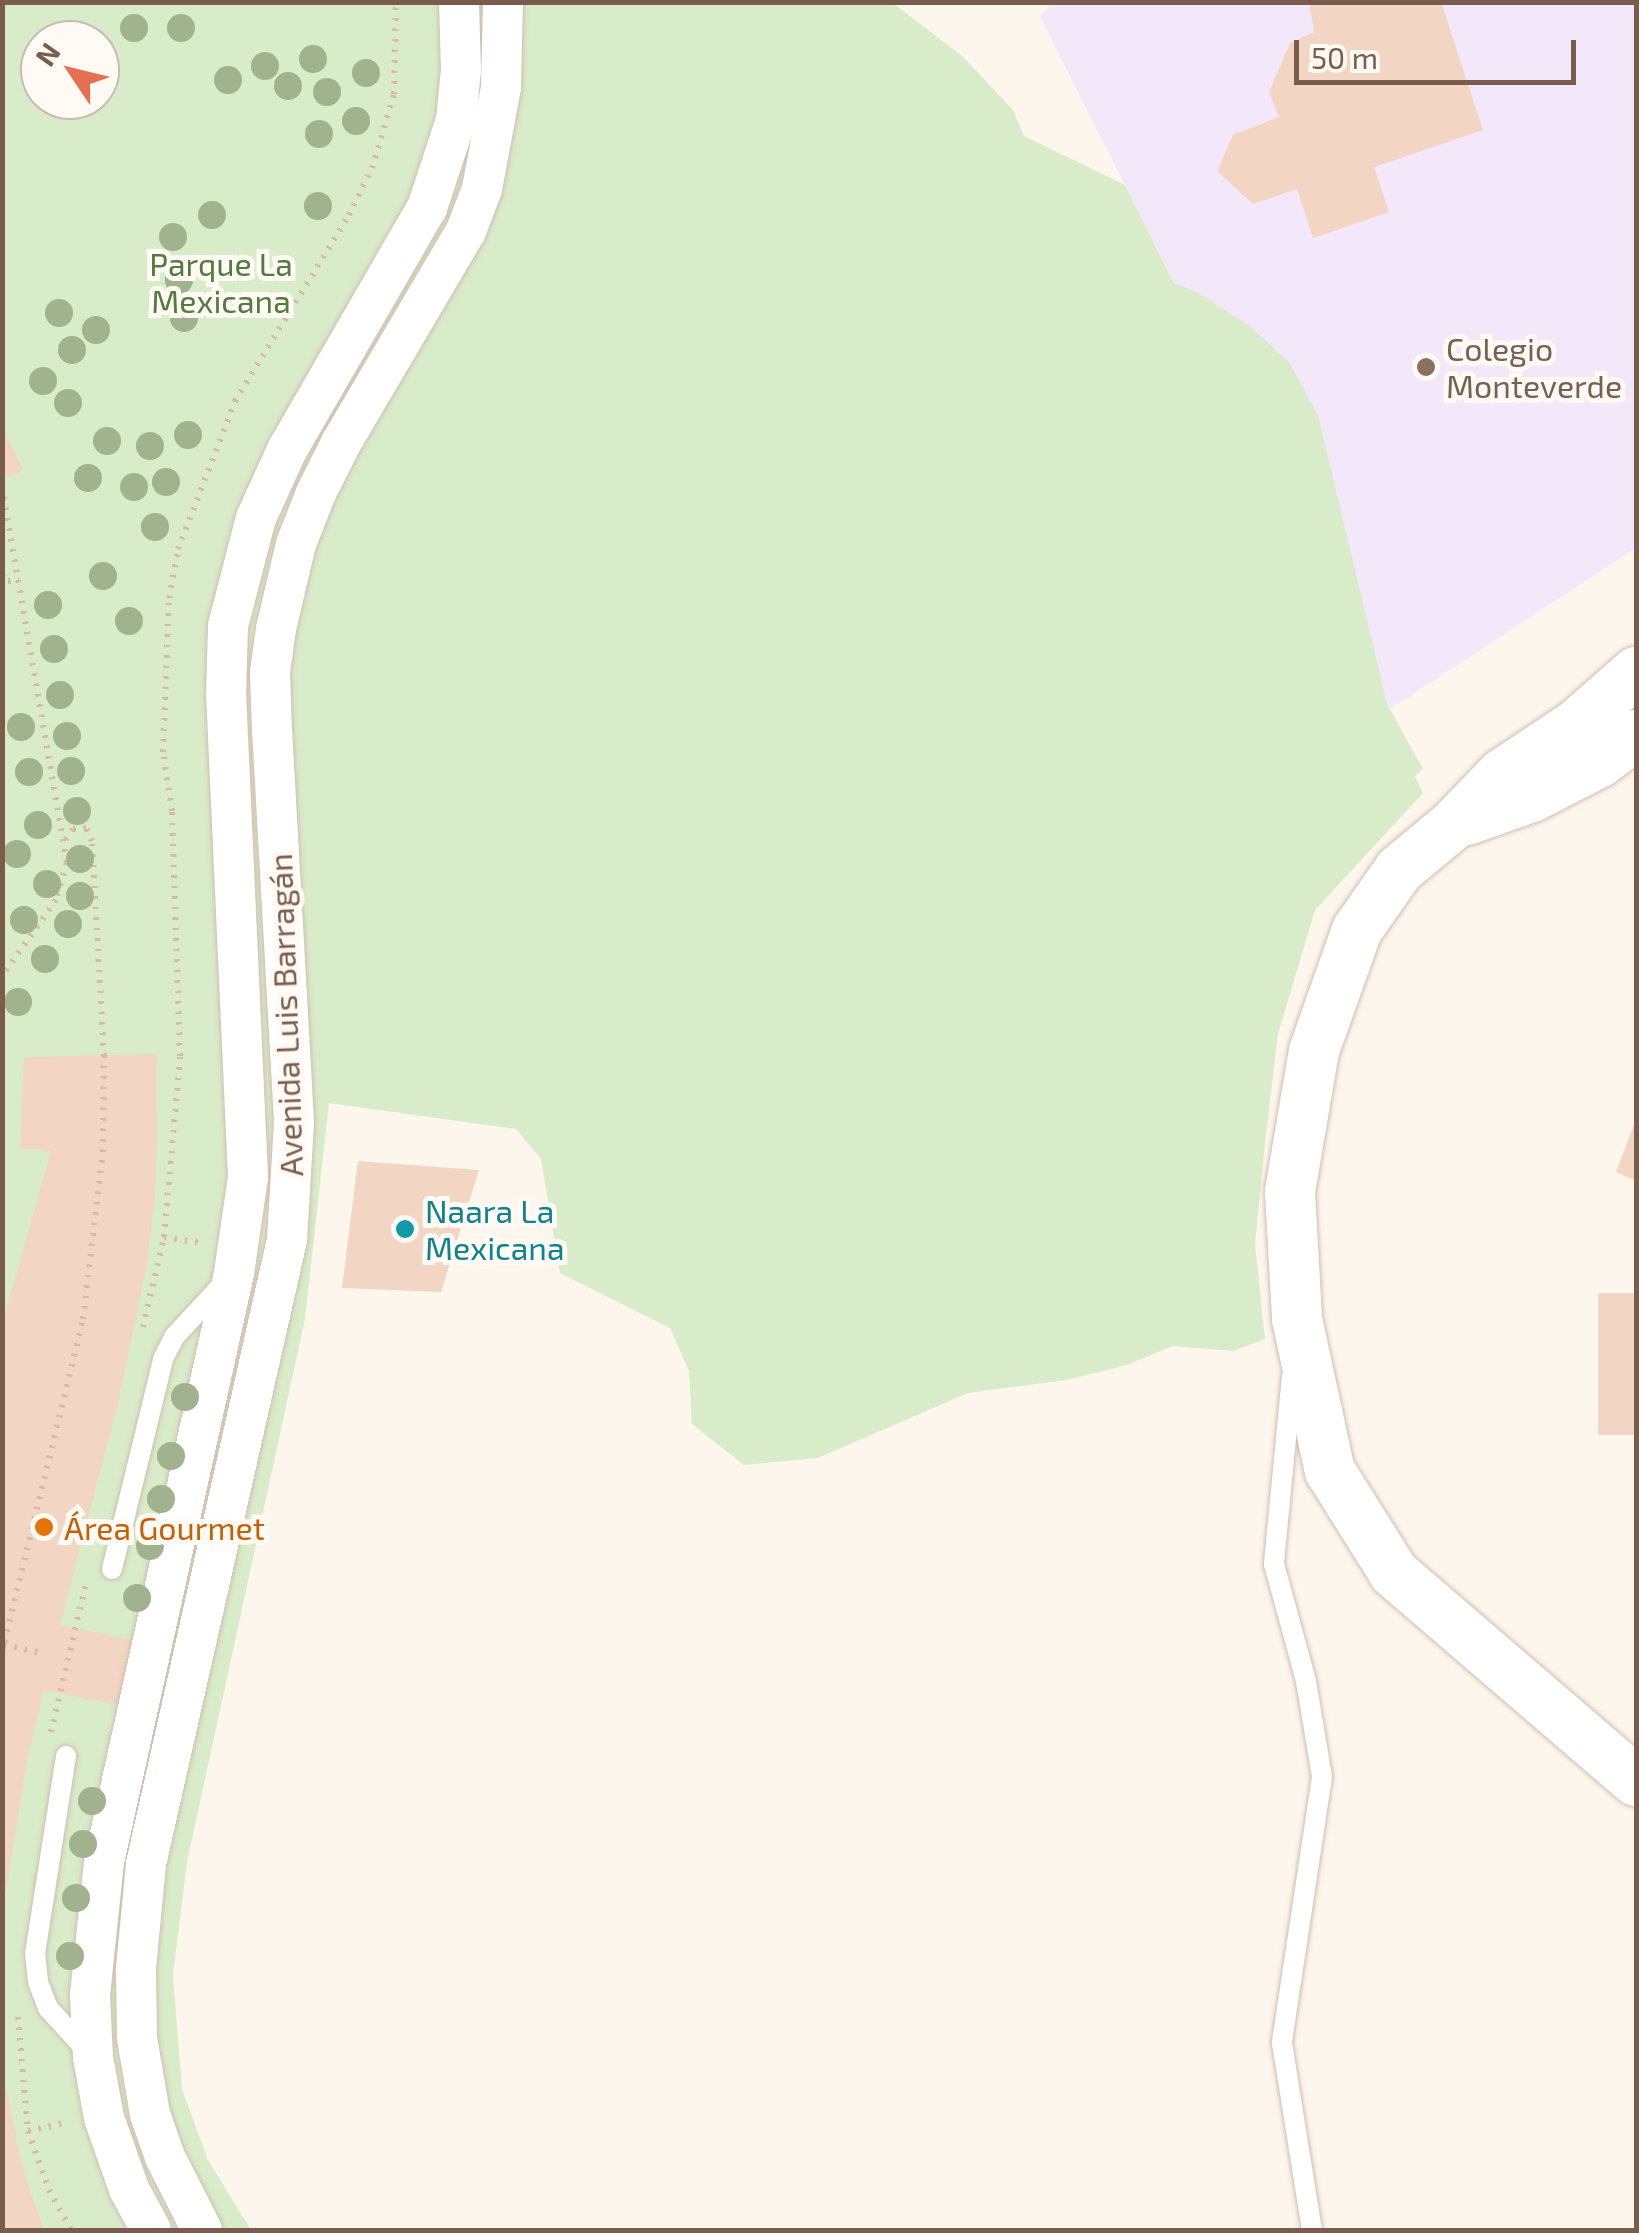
<!DOCTYPE html>
<html>
<head>
<meta charset="utf-8">
<style>
	body { margin:0 }
	#map { position:relative; width:1639px; height:2233px; overflow:hidden; background:#fdf6ec; font-family:"Exo 2",sans-serif }
	div>[style] { position:absolute }
	.education>* { inset:0; background:#f3e8fa }
	.green>* { inset:0; background:#d8ecc9 }
	.building>* { inset:0; background:#f3d5c3; transform-origin:0 0 }
	.path>* { height:6px; margin-top:-3px; transform-origin:0; background:repeating-linear-gradient(90deg,#d9b8a5 0 2.5px,transparent 0 10.5px) }
	.roads { filter:drop-shadow(0 0 2px #d1beb0) drop-shadow(0 0 2px #d1beb0) }
	.service>* { height:20px; margin:-10px; padding:0 10px; transform-origin:10px; border-radius:10px; background:#fff }
	.minor>* { height:40px; margin:-20px; padding:0 20px; transform-origin:20px; border-radius:20px; background:#fff }
	.tertiary>* { height:50px; margin:-25px; padding:0 25px; transform-origin:25px; border-radius:25px; background:#fff }
	.trees>* { width:28px; height:28px; margin:-14px; border-radius:50%; background:#a0b28e }
	.dots>* { width:28px; height:28px; translate:-50% -50%; box-sizing:border-box; border:5px solid #fffaf3; border-radius:50% }
	span { translate:-50% -50%; white-space:nowrap; text-align:center; line-height:1.15; -webkit-text-stroke:10px #fffaf3; paint-order:stroke }
	.park-label { font-size:32px; color:#537a41 }
	.education-label { font-size:32px; color:#785e54 }
	.left { translate:0 -50%; text-align:left }
	.street-label { font-size:32px; color:#7a5c4d }
	.culture-label { font-size:32px; color:#0d838f }
	.food-label { font-size:32px; color:#c56008 }
	.frame { position:absolute; inset:0; border:5px solid #7a5c4d; pointer-events:none }
	.north { position:absolute; left:20px; top:20px; width:100px; height:100px; box-sizing:border-box; background:#fffaf3; border:2px solid #cabbb1; border-radius:50%; rotate:305deg; font-size:28px; font-weight:700; line-height:40px; text-align:center; color:#7a5c4d }
	.north::after { content:''; display:block; margin:auto; width:35px; height:45px; background:#e76f51; clip-path:polygon(50% 0,100% 100%,50% 72%,0 100%) }
	.scale { position:absolute; left:1294px; top:40px; width:282px; height:45px; box-sizing:border-box; border:5px solid #7a5c4d; border-top:0; padding-left:12px; font-size:30px; line-height:35px; white-space:nowrap; color:#7a5c4d; -webkit-text-stroke:8px #fffaf3; paint-order:stroke }
</style>
</head>
<body>
<div id="map">
	<div class="education">
		<div style="clip-path:polygon(1053px 2px,1636px 3px,1636px 548px,1390px 709px,1040px 17px)"></div>
	</div>
	<div class="green">
		<div style="clip-path:polygon(evenodd,3px 3px,893px 3px,962px 56px,1013px 110px,1024px 136px,1125px 185px,1174px 283px,1199px 293px,1251px 327px,1289px 362px,1318px 415px,1387px 704px,1423px 769px,1415px 776px,1423px 793px,1315px 910px,1278px 1034px,1266px 1134px,1255px 1244px,1265px 1339px,1233px 1351px,1173px 1346px,1127px 1365px,1066px 1380px,968px 1393px,818px 1458px,744px 1465px,692px 1424px,689px 1371px,670px 1328px,560px 1273px,541px 1159px,516px 1129px,329px 1103px,305px 1319px,187px 1862px,173px 1975px,182px 2089px,208px 2160px,251px 2230px,3px 2230px,3px 3px,40px 40px,100px 40px,100px 100px,40px 100px,40px 40px)"></div>
	</div>
	<div class="building">
		<div style="clip-path:polygon(1309px 2px,1441px 2px,1483px 130px,1374px 167px,1389px 212px,1313px 238px,1297px 189px,1253px 204px,1217px 171px,1233px 135px,1279px 117px,1269px 92px,1290px 43px,1314px 32px)"></div>
		<div style="clip-path:polygon(2px 426px,23px 470px,8px 477px,2px 466px)"></div>
		<div style="clip-path:polygon(157px 1054px,156px 1186px,147px 1264px,117px 1407px,60px 1625px,132px 1640px,118px 1705px,44px 1690px,28px 1755px,2px 1915px,2px 1325px,51px 1151px,20px 1148px,24px 1057px)"></div>
		<div style="clip-path:polygon(1636px 1119px,1636px 1181px,1616px 1172px)"></div>
		<div style="clip-path:polygon(358px 1161px,479px 1170px,441px 1292px,342px 1288px)"></div>
		<div style="left:1636px;top:1293px;width:142px;height:38px;rotate:90deg"></div>
		<div style="clip-path:polygon(2px 2068px,23px 2170px,44px 2230px,2px 2230px)"></div>
	</div>
	<div class="path">
		<div style="left:2px;top:487px;width:382px;rotate:80.2deg"></div>
		<div style="left:67px;top:863px;width:39px;rotate:107deg"></div>
		<div style="left:56px;top:900px;width:93px;rotate:125.4deg"></div>
		<div style="left:2px;top:576px;width:8px;rotate:40deg"></div>
		<div style="left:8px;top:581px;width:11px;rotate:-5deg"></div>
		<div style="left:164px;top:1237px;width:38px;rotate:9deg"></div>
		<div style="left:143px;top:1327px;width:92px;rotate:-76.9deg"></div>
		<div style="left:164px;top:1237px;width:182px;rotate:-84.9deg"></div>
		<div style="left:180px;top:1056px;width:245px;rotate:-91.9deg"></div>
		<div style="left:172px;top:811px;width:60px;rotate:-98.7deg"></div>
		<div style="left:163px;top:752px;width:154px;rotate:-87.8deg"></div>
		<div style="left:169px;top:598px;width:50px;rotate:-79.6deg"></div>
		<div style="left:178px;top:549px;width:159px;rotate:-68.9deg"></div>
		<div style="left:235px;top:401px;width:218px;rotate:-58.5deg"></div>
		<div style="left:349px;top:215px;width:52px;rotate:-63.9deg"></div>
		<div style="left:372px;top:168px;width:77px;rotate:-73.4deg"></div>
		<div style="left:394px;top:94px;width:92px;rotate:-88.8deg"></div>
		<div style="left:4px;top:1645px;width:39px;rotate:12deg"></div>
		<div style="left:2px;top:1652px;width:343px;rotate:-76.3deg"></div>
		<div style="left:83px;top:1319px;width:168px;rotate:-83.2deg"></div>
		<div style="left:103px;top:1152px;width:96px;rotate:-89.4deg"></div>
		<div style="left:104px;top:1056px;width:215px;rotate:-93.2deg"></div>
		<div style="left:92px;top:841px;width:14px;rotate:-115deg"></div>
		<div style="left:86px;top:828px;width:13px;rotate:176deg"></div>
		<div style="left:73px;top:829px;width:16px;rotate:125deg"></div>
		<div style="left:51px;top:1732px;width:157px;rotate:-76.8deg"></div>
		<div style="left:18px;top:2017px;width:114px;rotate:85deg"></div>
		<div style="left:28px;top:2131px;width:63px;rotate:70.4deg"></div>
		<div style="left:49px;top:2190px;width:46px;rotate:61.2deg"></div>
		<div style="left:28px;top:2131px;width:39px;rotate:-13deg"></div>
	</div>
	<div class="roads">
		<div class="service">
			<div style="left:1292px;top:1376px;width:189px;rotate:95.5deg"></div>
			<div style="left:1274px;top:1564px;width:121px;rotate:74.7deg"></div>
			<div style="left:1306px;top:1681px;width:97px;rotate:80.5deg"></div>
			<div style="left:1322px;top:1777px;width:269px;rotate:98.6deg"></div>
			<div style="left:1282px;top:2043px;width:189px;rotate:80.9deg"></div>
			<div style="left:112px;top:1569px;width:216px;rotate:-76.3deg"></div>
			<div style="left:163px;top:1359px;width:25px;rotate:-63deg"></div>
			<div style="left:174px;top:1337px;width:75px;rotate:-47.2deg"></div>
			<div style="left:66px;top:1756px;width:199px;rotate:98.9deg"></div>
			<div style="left:35px;top:1953px;width:29px;rotate:84deg"></div>
			<div style="left:38px;top:1982px;width:28px;rotate:69deg"></div>
			<div style="left:48px;top:2008px;width:61px;rotate:47.7deg"></div>
		</div>
		<div class="minor">
			<div style="left:151px;top:2230px;width:47px;rotate:-118.2deg"></div>
			<div style="left:129px;top:2189px;width:75px;rotate:-109.4deg"></div>
			<div style="left:104px;top:2118px;width:62px;rotate:-100.2deg"></div>
			<div style="left:93px;top:2057px;width:62px;rotate:-92.8deg"></div>
			<div style="left:90px;top:1995px;width:134px;rotate:-84deg"></div>
			<div style="left:104px;top:1862px;width:603px;rotate:-77.55deg"></div>
			<div style="left:234px;top:1273px;width:97px;rotate:-81.7deg"></div>
			<div style="left:248px;top:1177px;width:481px;rotate:-92.6deg"></div>
			<div style="left:226px;top:697px;width:71px;rotate:-88.4deg"></div>
			<div style="left:228px;top:626px;width:112px;rotate:-75.5deg"></div>
			<div style="left:256px;top:518px;width:75px;rotate:-65.5deg"></div>
			<div style="left:287px;top:450px;width:280px;rotate:-60deg"></div>
			<div style="left:427px;top:208px;width:93px;rotate:-71.8deg"></div>
			<div style="left:456px;top:120px;width:50px;rotate:-84.3deg"></div>
			<div style="left:461px;top:70px;width:68px;rotate:-91.7deg"></div>
			<div style="left:202px;top:2230px;width:82px;rotate:-116.9deg"></div>
			<div style="left:165px;top:2157px;width:46px;rotate:-109.2deg"></div>
			<div style="left:150px;top:2114px;width:77px;rotate:-99.7deg"></div>
			<div style="left:137px;top:2038px;width:70px;rotate:-90.8deg"></div>
			<div style="left:136px;top:1968px;width:104px;rotate:-84.5deg"></div>
			<div style="left:146px;top:1864px;width:640px;rotate:-77.27deg"></div>
			<div style="left:287px;top:1240px;width:118px;rotate:-86.6deg"></div>
			<div style="left:294px;top:1122px;width:391px;rotate:-93.2deg"></div>
			<div style="left:272px;top:732px;width:60px;rotate:-91.9deg"></div>
			<div style="left:270px;top:672px;width:43px;rotate:-82.1deg"></div>
			<div style="left:276px;top:629px;width:87px;rotate:-76.8deg"></div>
			<div style="left:296px;top:544px;width:55px;rotate:-68.6deg"></div>
			<div style="left:316px;top:493px;width:56px;rotate:-63.4deg"></div>
			<div style="left:341px;top:443px;width:246px;rotate:-59.5deg"></div>
			<div style="left:466px;top:231px;width:45px;rotate:-69.1deg"></div>
			<div style="left:482px;top:189px;width:104px;rotate:-79.4deg"></div>
			<div style="left:501px;top:87px;width:85px;rotate:-88.7deg"></div>
		</div>
		<div class="tertiary">
			<div style="left:1636px;top:672px;width:79px;rotate:138.6deg"></div>
			<div style="left:1577px;top:724px;width:90px;rotate:146.3deg"></div>
			<div style="left:1502px;top:774px;width:71px;rotate:133.9deg"></div>
			<div style="left:1453px;top:825px;width:70px;rotate:140.2deg"></div>
			<div style="left:1399px;top:870px;width:73px;rotate:125deg"></div>
			<div style="left:1357px;top:930px;width:128px;rotate:109.6deg"></div>
			<div style="left:1314px;top:1051px;width:143px;rotate:99.7deg"></div>
			<div style="left:1290px;top:1192px;width:127px;rotate:86.8deg"></div>
			<div style="left:1297px;top:1319px;width:156px;rotate:77.8deg"></div>
			<div style="left:1330px;top:1471px;width:120px;rotate:57.9deg"></div>
			<div style="left:1394px;top:1573px;width:319px;rotate:40.7deg"></div>
			<div style="left:1467px;top:820px;width:69px;rotate:-19.5deg"></div>
			<div style="left:1532px;top:797px;width:76px;rotate:-27.2deg"></div>
			<div style="left:1600px;top:762px;width:45px;rotate:-36.9deg"></div>
		</div>
	</div>
	<div class="trees">
		<div style="left:134px;top:28px"></div>
		<div style="left:181px;top:28px"></div>
		<div style="left:313px;top:59px"></div>
		<div style="left:265px;top:66px"></div>
		<div style="left:366px;top:73px"></div>
		<div style="left:228px;top:80px"></div>
		<div style="left:288px;top:86px"></div>
		<div style="left:327px;top:92px"></div>
		<div style="left:356px;top:121px"></div>
		<div style="left:319px;top:134px"></div>
		<div style="left:318px;top:206px"></div>
		<div style="left:212px;top:215px"></div>
		<div style="left:173px;top:237px"></div>
		<div style="left:179px;top:280px"></div>
		<div style="left:59px;top:313px"></div>
		<div style="left:184px;top:318px"></div>
		<div style="left:96px;top:330px"></div>
		<div style="left:72px;top:350px"></div>
		<div style="left:43px;top:381px"></div>
		<div style="left:68px;top:403px"></div>
		<div style="left:188px;top:435px"></div>
		<div style="left:107px;top:441px"></div>
		<div style="left:150px;top:446px"></div>
		<div style="left:88px;top:478px"></div>
		<div style="left:166px;top:482px"></div>
		<div style="left:134px;top:487px"></div>
		<div style="left:155px;top:527px"></div>
		<div style="left:103px;top:576px"></div>
		<div style="left:48px;top:605px"></div>
		<div style="left:129px;top:621px"></div>
		<div style="left:54px;top:649px"></div>
		<div style="left:60px;top:695px"></div>
		<div style="left:21px;top:727px"></div>
		<div style="left:67px;top:736px"></div>
		<div style="left:71px;top:771px"></div>
		<div style="left:29px;top:772px"></div>
		<div style="left:77px;top:811px"></div>
		<div style="left:38px;top:825px"></div>
		<div style="left:17px;top:854px"></div>
		<div style="left:80px;top:859px"></div>
		<div style="left:47px;top:884px"></div>
		<div style="left:80px;top:896px"></div>
		<div style="left:24px;top:920px"></div>
		<div style="left:68px;top:924px"></div>
		<div style="left:45px;top:959px"></div>
		<div style="left:18px;top:1002px"></div>
		<div style="left:185px;top:1397px"></div>
		<div style="left:171px;top:1456px"></div>
		<div style="left:161px;top:1499px"></div>
		<div style="left:150px;top:1546px"></div>
		<div style="left:137px;top:1598px"></div>
		<div style="left:92px;top:1801px"></div>
		<div style="left:83px;top:1844px"></div>
		<div style="left:76px;top:1898px"></div>
		<div style="left:70px;top:1956px"></div>
	</div>
	<div class="dots">
		<div style="left:1426px;top:367px;background:#8d6e63"></div>
		<div style="left:405px;top:1229px;background:#0f9aa8"></div>
		<div style="left:44px;top:1527px;background:#e8710a"></div>
	</div>
	<div class="park-label">
		<span style="left:221px;top:282px">Parque La<br>Mexicana</span>
	</div>
	<div class="education-label">
		<span class="left" style="left:1446px;top:367px">Colegio<br>Monteverde</span>
	</div>
	<div class="street-label">
		<span style="left:285px;top:1015px;rotate:-92deg">Avenida Luis Barragán</span>
	</div>
	<div class="culture-label">
		<span class="left" style="left:425px;top:1229px">Naara La<br>Mexicana</span>
	</div>
	<div class="food-label">
		<span class="left" style="left:64px;top:1527px">Área Gourmet</span>
	</div>
	<div class="frame"></div>
	<div class="north">N</div>
	<div class="scale">50 m</div>
</div>
</body>
</html>
